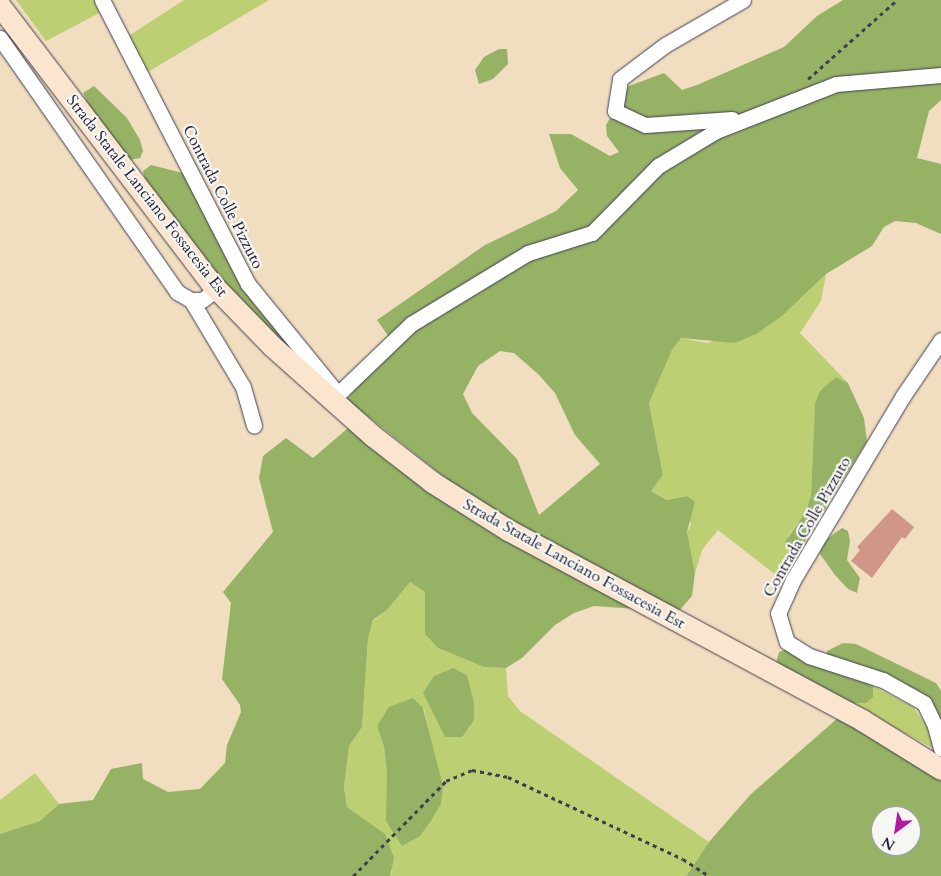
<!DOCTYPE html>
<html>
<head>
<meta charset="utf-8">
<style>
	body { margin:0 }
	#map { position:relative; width:941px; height:876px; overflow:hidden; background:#f1dec1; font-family:Cardo,serif }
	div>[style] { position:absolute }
	.green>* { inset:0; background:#bcd073 }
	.forest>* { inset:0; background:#95b265 }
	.building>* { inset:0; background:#d09687 }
	.path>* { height:2.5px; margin-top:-1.25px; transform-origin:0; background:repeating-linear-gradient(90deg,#413e4f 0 4px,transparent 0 8px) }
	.roads { filter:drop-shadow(0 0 1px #413e4f) drop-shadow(0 0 1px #413e4f) }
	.street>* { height:15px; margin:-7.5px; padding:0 7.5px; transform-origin:7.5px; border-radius:7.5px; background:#fff }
	.secondary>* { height:21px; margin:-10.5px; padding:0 10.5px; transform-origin:10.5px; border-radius:10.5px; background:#fbe5cf }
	span { translate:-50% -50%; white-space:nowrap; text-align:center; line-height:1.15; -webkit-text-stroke:4.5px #f6f6f2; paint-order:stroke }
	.street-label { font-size:16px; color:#22223b }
	.north { position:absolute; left:871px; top:806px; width:50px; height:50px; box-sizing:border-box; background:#f6f6f2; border:1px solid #a1a1a9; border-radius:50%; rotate:211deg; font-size:14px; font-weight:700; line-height:20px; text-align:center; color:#22223b }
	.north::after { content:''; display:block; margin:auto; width:18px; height:22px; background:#b5179e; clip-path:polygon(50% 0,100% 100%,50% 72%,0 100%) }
</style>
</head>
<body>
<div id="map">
	<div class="green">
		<div style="clip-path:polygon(16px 0,97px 0,103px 11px,46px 41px)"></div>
		<div style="clip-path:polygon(184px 0,269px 0,146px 73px,127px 37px)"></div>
		<div style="clip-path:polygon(826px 274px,821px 301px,800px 333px,848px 383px,836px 377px,815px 403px,811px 495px,806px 511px,788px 536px,789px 550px,797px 554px,781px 579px,718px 530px,702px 550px,695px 573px,687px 532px,691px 525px,686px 496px,668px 500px,651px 491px,663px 475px,649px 403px,672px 350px,681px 338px,707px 343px,782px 316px)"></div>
		<div style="clip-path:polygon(evenodd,410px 582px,425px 592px,438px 648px,484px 667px,506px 668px,508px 696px,520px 711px,709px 842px,686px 876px,390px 876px,392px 872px,356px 813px,347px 807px,344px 787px,349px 746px,362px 727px,368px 639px,373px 621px,387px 610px,410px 582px,453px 668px,467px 675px,474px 719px,446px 737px,429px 704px,434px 676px,453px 668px,410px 582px,424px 708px,435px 762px,387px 773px,384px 747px,377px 726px,424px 708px)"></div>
		<div style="clip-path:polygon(862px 680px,913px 707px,927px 726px,936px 750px,850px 703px,866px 703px)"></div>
		<div style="clip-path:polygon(35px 773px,59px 804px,40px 821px,0 834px,0 800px)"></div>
	</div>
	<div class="forest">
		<div style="clip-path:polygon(evenodd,843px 0,941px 0,941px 100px,929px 111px,917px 158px,941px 164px,941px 234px,916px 223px,895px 221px,884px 227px,872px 246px,826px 274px,782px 316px,756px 334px,735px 343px,681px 338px,672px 350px,649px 403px,663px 475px,651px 491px,667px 500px,687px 496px,695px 502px,687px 532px,695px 573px,692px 596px,679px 611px,502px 515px,452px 483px,347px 400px,389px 337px,377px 320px,485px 245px,556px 211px,578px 190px,560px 168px,549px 134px,571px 134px,610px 156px,619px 152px,607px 136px,606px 125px,629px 86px,664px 73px,682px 90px,697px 85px,784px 47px,817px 16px,843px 0,500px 351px,514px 353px,539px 375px,555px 393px,575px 435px,600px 464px,539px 515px,517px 459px,472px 413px,463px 394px,478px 366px,500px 351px)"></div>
		<div style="clip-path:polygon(499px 49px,507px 49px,508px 64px,493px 79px,479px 84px,475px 70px,484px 57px)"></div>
		<div style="clip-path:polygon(94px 86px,127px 118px,140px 140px,143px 151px,140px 158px,130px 160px,92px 111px,83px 93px)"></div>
		<div style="clip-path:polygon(151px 165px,183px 173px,302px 359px,245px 311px,146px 183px,143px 171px)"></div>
		<div style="clip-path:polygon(836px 377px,848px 383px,864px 418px,867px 441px,797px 554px,789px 551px,785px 542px,806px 511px,811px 495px,815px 403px,820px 391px)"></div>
		<div style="clip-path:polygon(348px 428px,388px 462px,454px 509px,500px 538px,637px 609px,594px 606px,574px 613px,555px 625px,522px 658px,506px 668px,484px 667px,438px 648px,425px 634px,425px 592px,410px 582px,387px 610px,373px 620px,368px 639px,362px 727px,349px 746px,344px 787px,347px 807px,385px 834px,394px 858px,390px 876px,0 876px,0 834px,40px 821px,59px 804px,93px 800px,111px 769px,142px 763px,143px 779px,168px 792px,200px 789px,225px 763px,227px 745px,241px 712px,240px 705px,222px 679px,231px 603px,223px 592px,273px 532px,259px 478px,263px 456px,286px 438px,313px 458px)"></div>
		<div style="clip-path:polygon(842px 528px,848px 531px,850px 541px,847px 560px,860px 578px,857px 593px,848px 589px,835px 575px,820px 554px,823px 542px)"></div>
		<div style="clip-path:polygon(843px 643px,856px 644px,936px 683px,941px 691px,941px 731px,932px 709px,827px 655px,827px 651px)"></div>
		<div style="clip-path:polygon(785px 650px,862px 680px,873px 687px,873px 697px,866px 703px,850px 703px,776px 663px,779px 652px)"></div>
		<div style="clip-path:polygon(453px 668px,467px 675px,474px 703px,474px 720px,462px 737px,445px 737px,423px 693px,434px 676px)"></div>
		<div style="clip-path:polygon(413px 698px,423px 708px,443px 786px,441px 804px,432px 819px,420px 836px,402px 846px,386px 821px,387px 773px,384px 747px,377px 726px,389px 707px)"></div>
		<div style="clip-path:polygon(evenodd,839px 717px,941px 781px,941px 876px,686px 876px,709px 842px,751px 794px,839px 717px,881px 816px,911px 816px,911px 846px,881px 846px,881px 816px)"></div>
	</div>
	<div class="building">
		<div style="clip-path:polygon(892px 509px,914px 527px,905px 539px,902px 537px,872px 578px,851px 561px,860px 550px,857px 547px)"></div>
	</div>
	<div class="path">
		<div style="left:808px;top:79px;width:119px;rotate:-41.6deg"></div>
		<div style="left:353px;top:876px;width:133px;rotate:-45.6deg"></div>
		<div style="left:446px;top:781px;width:28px;rotate:-23deg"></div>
		<div style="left:472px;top:770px;width:37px;rotate:11deg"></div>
		<div style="left:508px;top:777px;width:193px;rotate:25.1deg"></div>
		<div style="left:683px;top:859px;width:31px;rotate:33deg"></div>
	</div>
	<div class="roads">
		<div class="street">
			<div style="left:102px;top:0;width:319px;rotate:62.8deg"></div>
			<div style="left:248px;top:284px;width:139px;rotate:50.8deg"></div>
			<div style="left:0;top:38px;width:310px;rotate:55.1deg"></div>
			<div style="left:177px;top:292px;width:16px;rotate:30deg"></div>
			<div style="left:191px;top:300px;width:11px"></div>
			<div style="left:202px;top:300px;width:19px;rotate:-36deg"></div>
			<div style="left:732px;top:119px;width:87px;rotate:176.1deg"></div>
			<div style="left:645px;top:125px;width:33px;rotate:-155deg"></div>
			<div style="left:615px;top:111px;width:32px;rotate:-81deg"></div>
			<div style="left:620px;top:79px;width:56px;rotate:-37.1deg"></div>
			<div style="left:665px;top:45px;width:90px;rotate:-30deg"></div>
			<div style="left:191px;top:300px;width:101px;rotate:59.1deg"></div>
			<div style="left:243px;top:387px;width:40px;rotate:74deg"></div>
			<div style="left:941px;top:340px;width:68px;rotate:124.2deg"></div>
			<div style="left:903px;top:396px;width:214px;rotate:120.9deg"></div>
			<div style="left:793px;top:580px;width:36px;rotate:114deg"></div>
			<div style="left:778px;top:613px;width:30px;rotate:73deg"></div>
			<div style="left:787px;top:642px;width:26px;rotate:32deg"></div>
			<div style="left:809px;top:656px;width:78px;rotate:18deg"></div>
			<div style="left:883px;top:680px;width:47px;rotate:29.3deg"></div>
			<div style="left:924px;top:703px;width:25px;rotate:64deg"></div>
			<div style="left:935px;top:726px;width:23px;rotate:75deg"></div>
			<div style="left:338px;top:394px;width:101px;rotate:-43.8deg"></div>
			<div style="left:411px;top:324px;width:137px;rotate:-31.3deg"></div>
			<div style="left:528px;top:253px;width:67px;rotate:-17.4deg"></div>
			<div style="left:592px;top:233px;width:94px;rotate:-45.4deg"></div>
			<div style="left:658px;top:166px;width:68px;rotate:-31.1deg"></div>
			<div style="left:716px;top:131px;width:129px;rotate:-21.4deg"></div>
			<div style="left:836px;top:84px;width:105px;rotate:-4.9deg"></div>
		</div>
		<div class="secondary">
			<div style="left:0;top:6px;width:348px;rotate:52.7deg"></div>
			<div style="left:211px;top:283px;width:88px;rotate:45.9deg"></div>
			<div style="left:272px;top:346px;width:135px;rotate:41.7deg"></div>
			<div style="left:373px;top:436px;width:75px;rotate:37.9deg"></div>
			<div style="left:432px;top:482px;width:90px;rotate:32.3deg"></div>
			<div style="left:508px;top:530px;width:402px;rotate:28.2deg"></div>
			<div style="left:862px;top:720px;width:93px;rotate:31.8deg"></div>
		</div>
	</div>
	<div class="street-label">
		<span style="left:147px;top:196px;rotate:52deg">Strada Statale Lanciano Fossacesia Est</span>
		<span style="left:223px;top:197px;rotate:63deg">Contrada Colle Pizzuto</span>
		<span style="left:807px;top:527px;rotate:-60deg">Contrada Colle Pizzuto</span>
		<span style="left:574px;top:564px;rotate:29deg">Strada Statale Lanciano Fossacesia Est</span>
	</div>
	<div class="north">N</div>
</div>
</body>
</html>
